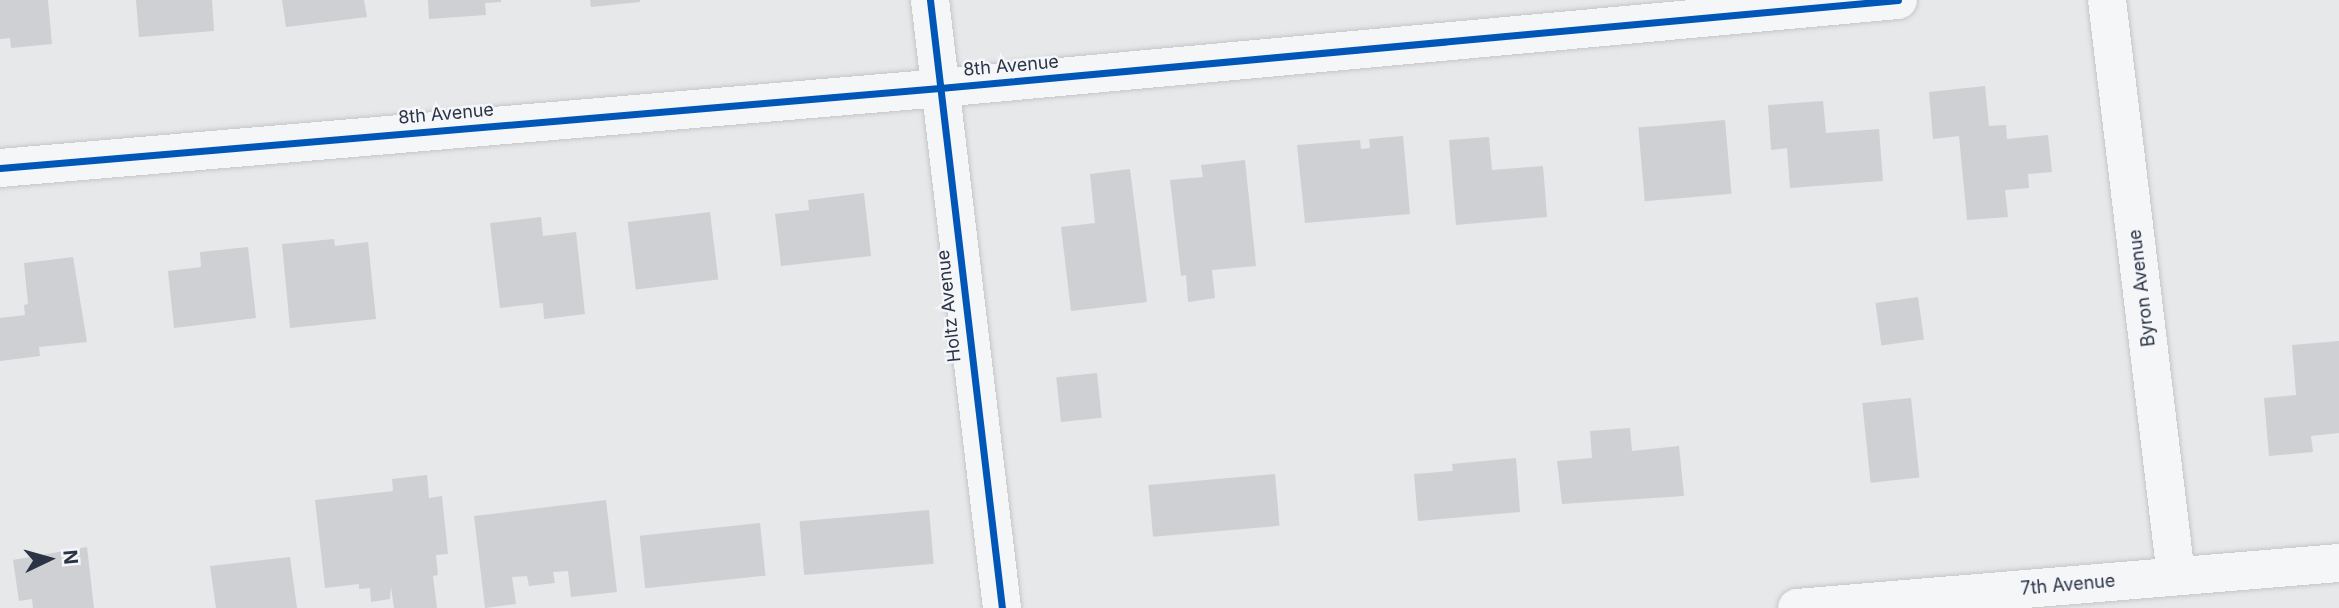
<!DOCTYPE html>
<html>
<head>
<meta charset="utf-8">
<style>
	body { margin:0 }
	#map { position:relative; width:2339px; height:608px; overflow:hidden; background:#e6e8ea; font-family:Inter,sans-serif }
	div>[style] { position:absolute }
	.building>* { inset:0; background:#ced0d3; transform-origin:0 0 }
	.roads { filter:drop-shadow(0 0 2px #c4c6c8) drop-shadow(0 0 2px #c4c6c8) }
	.minor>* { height:38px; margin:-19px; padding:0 19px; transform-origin:19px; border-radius:19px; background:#f5f6f7 }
	.cycleway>* { height:7px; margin:-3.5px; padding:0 3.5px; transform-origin:3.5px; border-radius:3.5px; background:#0057b8 }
	span { translate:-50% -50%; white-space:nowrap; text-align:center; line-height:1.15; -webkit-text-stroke:5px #f4f6f9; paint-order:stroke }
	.street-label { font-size:18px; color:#2b3445 }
	.north { position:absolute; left:14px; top:524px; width:70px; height:70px; -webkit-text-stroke:5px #f4f6f9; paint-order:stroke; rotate:85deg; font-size:19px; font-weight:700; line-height:28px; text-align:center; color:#2b3445 }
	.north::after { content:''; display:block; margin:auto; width:24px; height:32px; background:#2b3445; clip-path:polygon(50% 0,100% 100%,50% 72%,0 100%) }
</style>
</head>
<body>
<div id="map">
	<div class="building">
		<div style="clip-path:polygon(0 0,48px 0,52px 44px,11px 48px,10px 38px,0 39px)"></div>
		<div style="clip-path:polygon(136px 0,212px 0,214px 31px,139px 37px)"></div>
		<div style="clip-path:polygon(282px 0,364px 0,367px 17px,286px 27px)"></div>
		<div style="clip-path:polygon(428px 0,501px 0,501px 2px,485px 3px,486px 15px,429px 19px)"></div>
		<div style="clip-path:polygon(590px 0,640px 0,640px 2px,591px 7px)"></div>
		<div style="clip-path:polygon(1985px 86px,1989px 126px,2006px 125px,2007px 139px,2048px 135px,2052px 172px,2028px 174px,2029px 188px,2005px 190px,2008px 217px,1967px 220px,1959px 136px,1933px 139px,1929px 92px)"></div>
		<div style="clip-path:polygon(1823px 101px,1826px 133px,1879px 129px,1883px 181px,1790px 188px,1787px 148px,1771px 150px,1768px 105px)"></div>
		<div style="left:1725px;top:120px;width:74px;height:87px;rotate:85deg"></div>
		<div style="clip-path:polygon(1403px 136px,1410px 214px,1305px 223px,1297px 145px,1360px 140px,1361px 149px,1370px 148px,1369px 139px)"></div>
		<div style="clip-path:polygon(1489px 137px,1492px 170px,1543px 166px,1547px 217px,1456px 225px,1449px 140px)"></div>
		<div style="clip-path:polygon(1245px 160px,1256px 266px,1212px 270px,1215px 298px,1188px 302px,1186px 275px,1181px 276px,1170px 180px,1203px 177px,1201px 165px)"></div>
		<div style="clip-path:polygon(1130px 169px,1147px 302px,1071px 311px,1061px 227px,1095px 223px,1090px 174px)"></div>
		<div style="clip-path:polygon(864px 193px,871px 256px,781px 266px,775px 214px,809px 210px,808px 200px)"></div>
		<div style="left:710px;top:212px;width:68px;height:83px;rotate:83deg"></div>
		<div style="clip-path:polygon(541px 217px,543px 236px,576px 232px,585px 314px,544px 319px,543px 303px,500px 308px,490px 223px)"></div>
		<div style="clip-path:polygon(334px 239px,335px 246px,368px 242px,376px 319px,290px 328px,282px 244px)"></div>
		<div style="clip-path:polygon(248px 247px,256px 318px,174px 328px,168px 271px,201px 267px,200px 252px)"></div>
		<div style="clip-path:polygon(73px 257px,87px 342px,39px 347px,40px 356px,0 361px,0 318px,25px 315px,24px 305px,28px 304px,24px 263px)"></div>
		<div style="left:1918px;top:297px;width:43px;height:43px;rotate:82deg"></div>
		<div style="clip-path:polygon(2339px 341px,2339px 433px,2311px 436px,2313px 452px,2269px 456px,2264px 398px,2296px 395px,2292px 345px)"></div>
		<div style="left:1097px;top:373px;width:45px;height:41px;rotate:84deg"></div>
		<div style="left:1911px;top:398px;width:80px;height:49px;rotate:84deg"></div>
		<div style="clip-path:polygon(1630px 428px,1632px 451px,1679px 446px,1684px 496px,1562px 504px,1557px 461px,1592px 458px,1590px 431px)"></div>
		<div style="clip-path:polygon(1516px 458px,1520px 512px,1418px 521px,1414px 474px,1453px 471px,1452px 464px)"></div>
		<div style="left:1275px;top:474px;width:52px;height:127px;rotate:85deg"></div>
		<div style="clip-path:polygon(427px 475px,429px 498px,442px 496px,448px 554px,436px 555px,438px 575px,433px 576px,437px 608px,394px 608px,391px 587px,390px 599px,371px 602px,370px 588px,359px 589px,359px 584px,325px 588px,315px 500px,393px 491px,392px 479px)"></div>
		<div style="clip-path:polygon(606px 500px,617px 592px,571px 597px,568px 571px,553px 572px,555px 583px,529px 586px,527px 576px,512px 577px,516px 604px,485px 608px,474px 516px)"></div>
		<div style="left:929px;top:510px;width:54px;height:130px;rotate:85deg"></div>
		<div style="left:760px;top:523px;width:53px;height:121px;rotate:84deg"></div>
		<div style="clip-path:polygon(87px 547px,94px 608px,33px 608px,32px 599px,19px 601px,13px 560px)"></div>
		<div style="clip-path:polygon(290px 557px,297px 608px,216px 608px,210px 566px)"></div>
	</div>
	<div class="roads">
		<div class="minor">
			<div style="left:930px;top:0;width:612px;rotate:83.25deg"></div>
			<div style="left:2107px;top:0;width:580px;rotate:83.17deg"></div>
			<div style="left:0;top:168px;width:943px;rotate:-4.86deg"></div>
			<div style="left:940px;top:88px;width:962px;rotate:-5.25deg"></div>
			<div style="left:1797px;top:608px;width:544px;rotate:-4.75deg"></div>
		</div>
	</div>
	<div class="cycleway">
		<div style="left:930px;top:0;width:612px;rotate:83.25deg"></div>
		<div style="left:0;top:168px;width:943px;rotate:-4.86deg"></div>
		<div style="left:940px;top:88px;width:962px;rotate:-5.25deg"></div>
	</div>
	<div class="street-label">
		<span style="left:1011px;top:66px;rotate:-5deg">8th Avenue</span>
		<span style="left:446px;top:114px;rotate:-5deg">8th Avenue</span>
		<span style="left:2142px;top:288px;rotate:-97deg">Byron Avenue</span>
		<span style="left:949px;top:306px;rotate:-96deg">Holtz Avenue</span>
		<span style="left:2068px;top:585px;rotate:-5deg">7th Avenue</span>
	</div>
	<div class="north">N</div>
</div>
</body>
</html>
